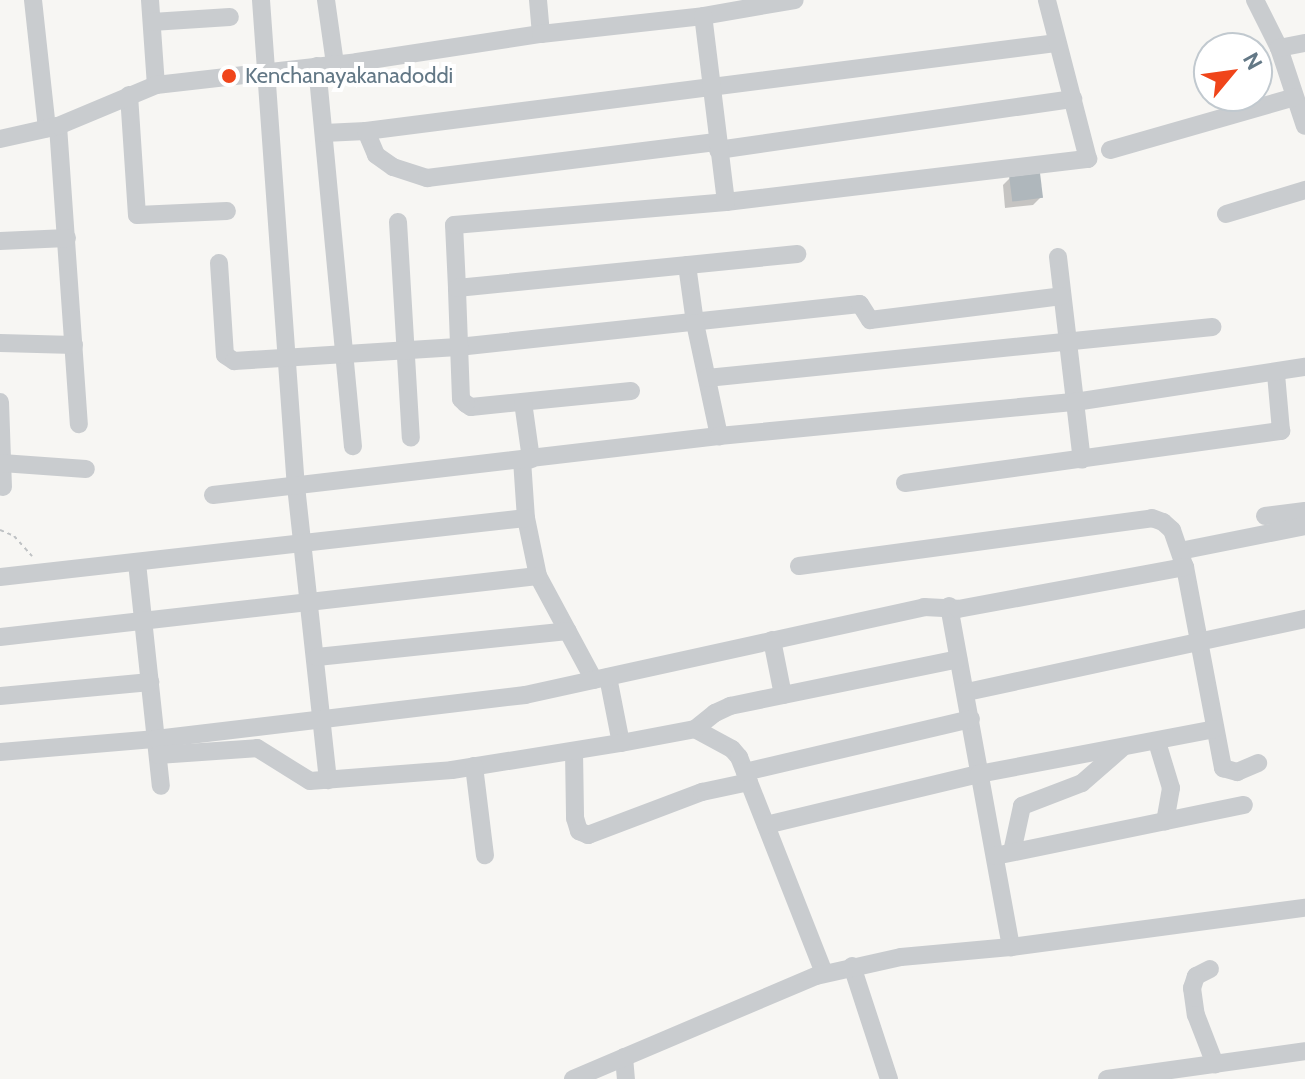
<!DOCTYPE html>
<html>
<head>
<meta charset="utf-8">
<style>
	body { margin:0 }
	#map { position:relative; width:1305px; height:1079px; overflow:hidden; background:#f7f6f3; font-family:Cabin,sans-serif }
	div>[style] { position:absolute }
	.shadow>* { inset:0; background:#0003 }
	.building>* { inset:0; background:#afb7bc; transform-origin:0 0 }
	.path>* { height:2px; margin-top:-1px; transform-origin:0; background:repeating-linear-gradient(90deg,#bfc2c4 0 4px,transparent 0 8px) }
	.minor>* { height:18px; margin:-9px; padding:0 9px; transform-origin:9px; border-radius:9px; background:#c9cccf }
	.dots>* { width:22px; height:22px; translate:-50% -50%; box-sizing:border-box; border:4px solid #fff; border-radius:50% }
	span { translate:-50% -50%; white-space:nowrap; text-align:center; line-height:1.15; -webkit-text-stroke:8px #fff; paint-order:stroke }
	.poi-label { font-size:22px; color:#637886 }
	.left { translate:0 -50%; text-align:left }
	.north { position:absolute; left:1193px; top:32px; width:80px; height:80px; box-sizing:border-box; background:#fff; border:2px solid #c1c9cf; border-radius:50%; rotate:61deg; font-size:22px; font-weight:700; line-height:32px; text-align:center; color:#637886 }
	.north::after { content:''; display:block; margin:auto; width:28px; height:36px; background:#f0451a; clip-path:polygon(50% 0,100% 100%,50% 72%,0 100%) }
</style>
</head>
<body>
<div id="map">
	<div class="shadow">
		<div style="clip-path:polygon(1010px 178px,1041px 197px,1033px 205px,1005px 208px,1003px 185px)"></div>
	</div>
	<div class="building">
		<div style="left:1040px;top:173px;width:25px;height:31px;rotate:83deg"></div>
	</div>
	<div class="path">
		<div style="left:0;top:530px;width:15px;rotate:23deg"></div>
		<div style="left:14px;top:536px;width:27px;rotate:48deg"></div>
	</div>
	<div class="minor">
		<div style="left:33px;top:0;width:129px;rotate:83.8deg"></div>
		<div style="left:150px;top:0;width:85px;rotate:86deg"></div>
		<div style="left:261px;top:0;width:487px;rotate:85.9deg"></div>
		<div style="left:296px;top:486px;width:296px;rotate:83.8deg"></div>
		<div style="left:326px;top:0;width:65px;rotate:82deg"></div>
		<div style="left:538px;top:0;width:34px;rotate:85deg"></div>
		<div style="left:1255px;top:0;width:54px;rotate:63.4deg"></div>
		<div style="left:1279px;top:48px;width:82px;rotate:71.6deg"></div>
		<div style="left:152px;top:22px;width:78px;rotate:-3.7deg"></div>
		<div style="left:1279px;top:48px;width:26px;rotate:-11deg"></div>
		<div style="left:317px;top:66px;width:382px;rotate:84.6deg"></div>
		<div style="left:129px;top:95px;width:120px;rotate:86.2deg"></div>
		<div style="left:137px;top:215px;width:90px;rotate:-2.5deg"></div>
		<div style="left:58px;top:126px;width:299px;rotate:86deg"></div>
		<div style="left:366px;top:131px;width:26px;rotate:67deg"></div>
		<div style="left:376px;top:155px;width:21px;rotate:35deg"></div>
		<div style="left:393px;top:167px;width:36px;rotate:18deg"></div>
		<div style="left:427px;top:178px;width:291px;rotate:-7.1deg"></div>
		<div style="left:324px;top:133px;width:42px;rotate:-2.7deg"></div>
		<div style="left:366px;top:131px;width:697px;rotate:-7.26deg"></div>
		<div style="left:0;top:139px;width:59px;rotate:-12.6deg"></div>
		<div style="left:58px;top:126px;width:106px;rotate:-22.7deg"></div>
		<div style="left:156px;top:85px;width:202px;rotate:-6.5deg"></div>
		<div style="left:357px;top:62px;width:186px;rotate:-8.7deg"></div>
		<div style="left:541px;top:34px;width:163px;rotate:-6.3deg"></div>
		<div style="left:703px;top:16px;width:93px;rotate:-9.9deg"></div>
		<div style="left:718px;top:150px;width:359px;rotate:-8.2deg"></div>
		<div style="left:1110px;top:150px;width:192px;rotate:-16deg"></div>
		<div style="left:726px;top:202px;width:365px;rotate:-6.8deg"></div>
		<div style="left:1088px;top:159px;width:164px;rotate:-104.5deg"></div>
		<div style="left:1226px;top:214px;width:83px;rotate:-16.9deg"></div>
		<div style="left:398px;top:222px;width:216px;rotate:86.6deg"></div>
		<div style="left:0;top:241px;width:67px;rotate:-2.6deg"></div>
		<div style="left:1058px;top:257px;width:204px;rotate:83.3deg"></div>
		<div style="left:219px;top:263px;width:92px;rotate:86.3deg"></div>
		<div style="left:225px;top:355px;width:11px;rotate:34deg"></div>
		<div style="left:234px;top:361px;width:224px;rotate:-3.6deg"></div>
		<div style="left:458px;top:347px;width:404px;rotate:-6.1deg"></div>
		<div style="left:860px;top:304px;width:19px;rotate:58deg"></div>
		<div style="left:870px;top:320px;width:193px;rotate:-7.1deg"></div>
		<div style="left:687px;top:265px;width:59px;rotate:82.1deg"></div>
		<div style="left:695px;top:323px;width:116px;rotate:78deg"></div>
		<div style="left:457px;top:288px;width:63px;rotate:-92.7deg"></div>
		<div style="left:454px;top:225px;width:273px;rotate:-4.8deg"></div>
		<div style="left:726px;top:202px;width:187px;rotate:-97deg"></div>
		<div style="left:0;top:343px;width:74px;rotate:1.5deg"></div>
		<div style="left:707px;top:378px;width:508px;rotate:-5.77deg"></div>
		<div style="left:631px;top:391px;width:161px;rotate:174.3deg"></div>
		<div style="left:471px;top:407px;width:6px;rotate:-149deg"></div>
		<div style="left:466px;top:404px;width:7px;rotate:-135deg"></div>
		<div style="left:461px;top:399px;width:111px;rotate:-92.1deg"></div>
		<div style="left:457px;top:288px;width:342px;rotate:-5.7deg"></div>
		<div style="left:0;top:402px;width:85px;rotate:88deg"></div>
		<div style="left:523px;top:402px;width:58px;rotate:82deg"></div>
		<div style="left:522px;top:460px;width:58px;rotate:86.1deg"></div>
		<div style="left:526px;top:518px;width:59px;rotate:78.3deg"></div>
		<div style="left:538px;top:576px;width:118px;rotate:61.7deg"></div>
		<div style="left:2px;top:463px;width:84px;rotate:4.1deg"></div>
		<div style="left:905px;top:483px;width:380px;rotate:-7.9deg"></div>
		<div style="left:1281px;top:431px;width:57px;rotate:-95deg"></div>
		<div style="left:213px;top:495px;width:509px;rotate:-6.65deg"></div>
		<div style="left:719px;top:436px;width:358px;rotate:-5.5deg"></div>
		<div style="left:1075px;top:402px;width:233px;rotate:-8.7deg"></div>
		<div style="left:1265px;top:516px;width:40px;rotate:-7.1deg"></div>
		<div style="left:1180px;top:551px;width:127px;rotate:-11.3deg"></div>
		<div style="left:137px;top:563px;width:224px;rotate:83.9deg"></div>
		<div style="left:799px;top:566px;width:356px;rotate:-7.7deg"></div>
		<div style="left:1152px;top:518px;width:12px;rotate:20deg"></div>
		<div style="left:1163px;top:522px;width:12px;rotate:42deg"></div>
		<div style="left:1172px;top:530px;width:39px;rotate:71deg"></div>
		<div style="left:1185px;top:567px;width:205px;rotate:79.3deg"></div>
		<div style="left:1223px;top:768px;width:15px;rotate:16deg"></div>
		<div style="left:1237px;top:772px;width:23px;rotate:-23deg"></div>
		<div style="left:0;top:577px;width:529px;rotate:-6.4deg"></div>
		<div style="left:949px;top:606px;width:347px;rotate:79.7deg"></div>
		<div style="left:1011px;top:947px;width:297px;rotate:-7.6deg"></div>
		<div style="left:0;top:637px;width:541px;rotate:-6.47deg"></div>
		<div style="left:772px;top:640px;width:56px;rotate:78.7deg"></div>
		<div style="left:317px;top:657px;width:252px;rotate:-5.9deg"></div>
		<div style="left:608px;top:677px;width:67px;rotate:78.9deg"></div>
		<div style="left:621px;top:743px;width:75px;rotate:-10.7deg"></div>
		<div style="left:695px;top:729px;width:42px;rotate:28.4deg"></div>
		<div style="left:732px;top:749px;width:11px;rotate:49deg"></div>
		<div style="left:739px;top:757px;width:232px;rotate:68.5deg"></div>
		<div style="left:967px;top:692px;width:346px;rotate:-12.2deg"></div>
		<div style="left:0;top:696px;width:151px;rotate:-5.3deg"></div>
		<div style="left:695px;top:729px;width:26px;rotate:-39deg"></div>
		<div style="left:715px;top:713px;width:17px;rotate:-25deg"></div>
		<div style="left:730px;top:706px;width:233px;rotate:-11.6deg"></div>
		<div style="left:1157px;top:742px;width:48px;rotate:73.1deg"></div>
		<div style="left:1171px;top:788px;width:34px;rotate:100deg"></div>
		<div style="left:574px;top:751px;width:67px;rotate:89.1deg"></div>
		<div style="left:575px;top:818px;width:14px;rotate:73deg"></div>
		<div style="left:579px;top:831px;width:10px;rotate:24deg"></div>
		<div style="left:588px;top:835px;width:122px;rotate:-20.7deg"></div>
		<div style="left:702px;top:792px;width:48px;rotate:-12deg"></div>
		<div style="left:0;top:752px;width:157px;rotate:-4.8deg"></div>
		<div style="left:156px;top:739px;width:372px;rotate:-6.8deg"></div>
		<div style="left:525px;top:695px;width:409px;rotate:-12.4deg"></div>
		<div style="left:924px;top:607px;width:34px;rotate:3deg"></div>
		<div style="left:958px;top:609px;width:231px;rotate:-10.5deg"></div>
		<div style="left:158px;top:755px;width:99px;rotate:-4deg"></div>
		<div style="left:257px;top:748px;width:62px;rotate:31.9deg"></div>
		<div style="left:310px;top:781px;width:142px;rotate:-4.4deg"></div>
		<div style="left:452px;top:770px;width:171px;rotate:-9.1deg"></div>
		<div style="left:474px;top:766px;width:90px;rotate:83deg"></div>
		<div style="left:745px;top:772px;width:232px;rotate:-13.2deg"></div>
		<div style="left:766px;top:825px;width:219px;rotate:-13.5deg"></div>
		<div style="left:979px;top:774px;width:239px;rotate:-10.8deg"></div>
		<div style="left:1012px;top:852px;width:47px;rotate:-77.7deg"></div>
		<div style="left:1022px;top:806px;width:64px;rotate:-21deg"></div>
		<div style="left:1082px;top:783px;width:52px;rotate:-41.1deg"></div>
		<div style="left:995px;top:856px;width:254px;rotate:-11.6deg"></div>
		<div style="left:852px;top:966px;width:119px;rotate:71.9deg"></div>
		<div style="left:1210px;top:969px;width:16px;rotate:153deg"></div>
		<div style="left:1196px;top:976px;width:13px;rotate:108deg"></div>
		<div style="left:1192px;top:988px;width:27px;rotate:82deg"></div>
		<div style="left:1196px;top:1015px;width:53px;rotate:68.8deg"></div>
		<div style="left:624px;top:1057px;width:22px;rotate:85deg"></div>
		<div style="left:573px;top:1079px;width:264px;rotate:-23deg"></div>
		<div style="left:816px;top:976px;width:87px;rotate:-12.6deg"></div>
		<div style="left:901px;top:957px;width:110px;rotate:-5.2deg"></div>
		<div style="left:1107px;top:1079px;width:200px;rotate:-8deg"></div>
	</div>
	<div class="dots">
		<div style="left:229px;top:76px;background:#f0451a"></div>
	</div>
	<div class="poi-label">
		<span class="left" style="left:245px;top:76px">Kenchanayakanadoddi</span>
	</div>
	<div class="north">N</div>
</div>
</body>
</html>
